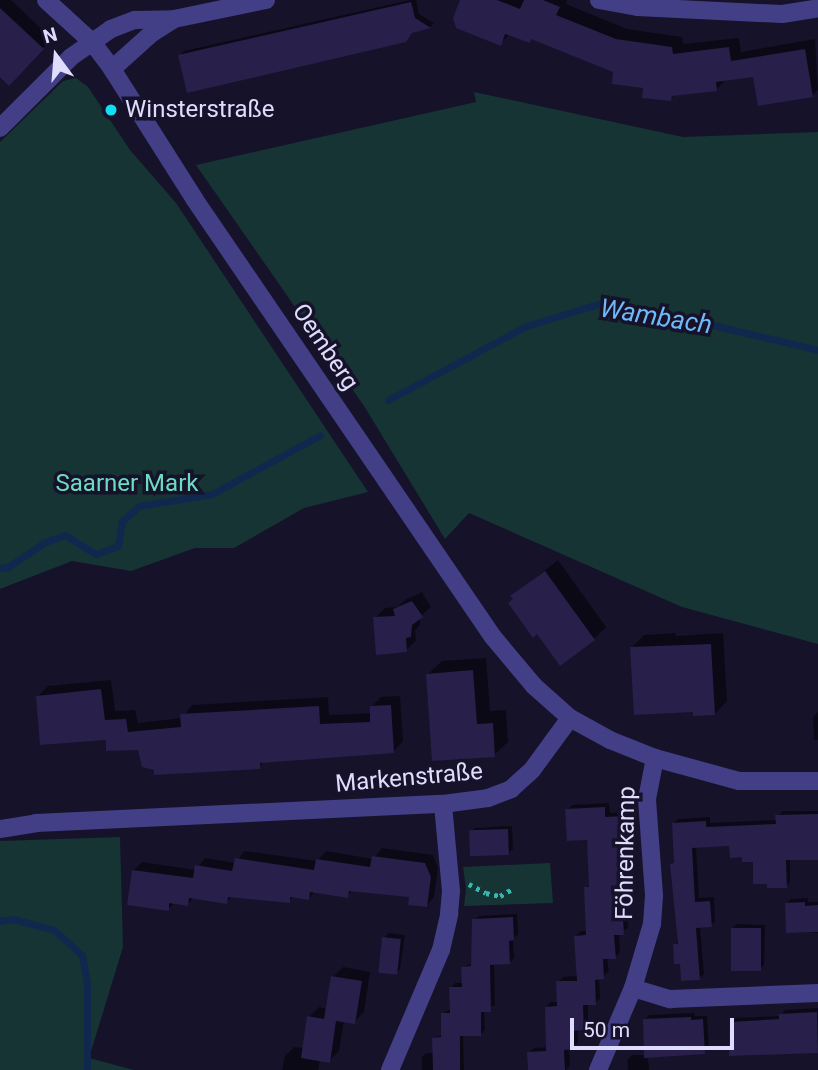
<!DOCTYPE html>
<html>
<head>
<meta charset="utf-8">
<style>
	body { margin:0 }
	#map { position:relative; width:818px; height:1070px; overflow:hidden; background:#16122a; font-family:Roboto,sans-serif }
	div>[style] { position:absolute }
	.green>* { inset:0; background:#153433 }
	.shadow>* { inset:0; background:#0007 }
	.stream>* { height:7px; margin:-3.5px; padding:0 3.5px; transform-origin:3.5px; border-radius:3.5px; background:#11284e }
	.building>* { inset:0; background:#281f4a; transform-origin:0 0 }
	.path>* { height:4.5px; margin-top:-2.25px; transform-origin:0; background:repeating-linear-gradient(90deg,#36b8b0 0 3.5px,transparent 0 8.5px) }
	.minor>* { height:18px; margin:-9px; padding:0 9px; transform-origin:9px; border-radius:9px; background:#423f86 }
	.dots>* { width:19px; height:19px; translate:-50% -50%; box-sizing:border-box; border:4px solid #16122a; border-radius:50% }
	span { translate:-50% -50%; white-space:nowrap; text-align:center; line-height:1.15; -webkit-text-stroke:7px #16122a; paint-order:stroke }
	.poi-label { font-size:24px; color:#e0dcfe }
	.left { translate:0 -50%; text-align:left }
	.street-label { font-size:24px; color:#e0dcfe }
	.park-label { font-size:24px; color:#6adcc0 }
	.water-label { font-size:26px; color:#6fb9f9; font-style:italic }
	.north { position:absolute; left:21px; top:21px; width:70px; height:70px; -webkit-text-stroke:5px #16122a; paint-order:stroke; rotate:344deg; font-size:19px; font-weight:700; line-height:28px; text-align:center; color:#e0dcfe }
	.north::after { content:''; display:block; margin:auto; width:24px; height:32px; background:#e0dcfe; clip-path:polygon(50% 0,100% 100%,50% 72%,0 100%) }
	.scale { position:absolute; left:570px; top:1018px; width:164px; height:32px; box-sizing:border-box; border:4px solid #e0dcfe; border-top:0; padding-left:9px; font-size:21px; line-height:24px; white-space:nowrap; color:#e0dcfe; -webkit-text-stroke:5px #16122a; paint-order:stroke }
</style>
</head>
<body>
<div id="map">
	<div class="green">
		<div style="clip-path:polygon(76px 78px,88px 87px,130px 150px,176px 203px,368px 492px,304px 508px,234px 548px,195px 548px,131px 571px,72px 561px,0 589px,0 142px,63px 81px)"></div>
		<div style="clip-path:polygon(474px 92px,683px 137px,818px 132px,818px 644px,682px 607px,469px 513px,445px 539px,364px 406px,196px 165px,476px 102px)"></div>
		<div style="clip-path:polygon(120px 837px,123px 947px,89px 1058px,134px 1070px,0 1070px,0 841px)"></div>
		<div style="clip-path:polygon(550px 863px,553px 903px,464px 906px,466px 889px,463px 867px)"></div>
	</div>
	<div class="shadow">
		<div style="clip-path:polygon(0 0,11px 0,52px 39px,9px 83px,0 74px)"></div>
		<div style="clip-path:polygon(410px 0,416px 0,419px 14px,434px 23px,430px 27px,180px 55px,184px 51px)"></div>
		<div style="clip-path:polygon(462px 0,567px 0,566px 4px,627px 29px,682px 37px,683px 44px,739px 38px,741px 52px,815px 39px,818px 90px,813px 95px,754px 76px,727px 79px,717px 89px,675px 94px,671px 99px,615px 70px,533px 38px,529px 41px,510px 34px,500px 44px)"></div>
		<div style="clip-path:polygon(558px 560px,606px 627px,594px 639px,512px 596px)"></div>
		<div style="clip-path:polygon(422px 592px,431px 607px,420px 617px,420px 625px,415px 630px,416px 641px,406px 650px,375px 618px,385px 608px,397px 607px,405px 600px)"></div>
		<div style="clip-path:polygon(675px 633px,676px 636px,723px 633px,727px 701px,715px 714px,694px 710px,632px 647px,644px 635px)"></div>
		<div style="clip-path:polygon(486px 658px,490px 711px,506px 710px,508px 742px,494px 755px,428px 674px,442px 661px)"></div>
		<div style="clip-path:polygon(111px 680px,115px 711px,135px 710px,138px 723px,182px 718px,192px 705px,328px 697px,329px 715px,372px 713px,371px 707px,381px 697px,400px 696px,403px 741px,393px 752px,265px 761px,259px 767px,140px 748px,108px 738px,38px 696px,48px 686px)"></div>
		<div style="clip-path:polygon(818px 712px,818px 740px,814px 740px,813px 717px)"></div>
		<div style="clip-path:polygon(609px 803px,610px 813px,630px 812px,632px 853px,629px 856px,631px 878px,626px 883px,628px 928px,619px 933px,620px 952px,615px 957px,607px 957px,609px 972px,599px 978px,600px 998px,595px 1003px,588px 1003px,588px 1023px,578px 1029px,578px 1043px,569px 1048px,570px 1066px,566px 1070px,530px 1070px,529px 1053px,534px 1048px,548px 1047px,546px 1007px,551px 1002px,559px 1002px,558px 982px,563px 977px,578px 976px,576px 936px,581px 931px,588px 931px,586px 888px,591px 883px,589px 838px,567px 810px,572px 805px)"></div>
		<div style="clip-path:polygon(782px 811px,818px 811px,818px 858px,790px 859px,790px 882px,786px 886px,731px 844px,696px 846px,699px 898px,714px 897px,715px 921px,711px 926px,700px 926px,704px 974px,699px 978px,682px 962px,675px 945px,680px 940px,672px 865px,676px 860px,674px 823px,678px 819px,710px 817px,710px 823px,777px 820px)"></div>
		<div style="clip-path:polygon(512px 826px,513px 849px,508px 854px,471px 832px,475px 828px)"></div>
		<div style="clip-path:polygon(382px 848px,433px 855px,438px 868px,434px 897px,426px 906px,411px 896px,354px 889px,347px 896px,316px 891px,309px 898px,294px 896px,289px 901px,233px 895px,226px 902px,194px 897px,187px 905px,175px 902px,168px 909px,134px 870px,142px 862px,196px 870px,205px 858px,236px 863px,244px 851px,317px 861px,326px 851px,373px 859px)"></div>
		<div style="clip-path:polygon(808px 898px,808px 902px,818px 902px,818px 933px,788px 932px,787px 903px,791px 899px)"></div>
		<div style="clip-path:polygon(517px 914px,518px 934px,513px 939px,514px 958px,509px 963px,494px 963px,495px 1005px,484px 1010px,485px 1030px,481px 1034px,463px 1035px,464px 1070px,422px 1070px,422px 1057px,426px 1053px,434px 1053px,434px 1038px,443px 1034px,442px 1014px,451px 1009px,451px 988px,455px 983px,464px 983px,463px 967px,473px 963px,474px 920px,479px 916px)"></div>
		<div style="clip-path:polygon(737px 924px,765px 925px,764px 965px,760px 969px,732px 929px)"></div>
		<div style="clip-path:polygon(389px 933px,405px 935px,400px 969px,396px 973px,384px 938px)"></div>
		<div style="clip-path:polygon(343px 967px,370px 972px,364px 1012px,354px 1022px,344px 1020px,339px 1051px,329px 1061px,320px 1060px,318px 1070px,282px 1070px,285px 1056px,294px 1047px,304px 1048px,309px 1017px,319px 1007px,328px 1009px,333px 977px)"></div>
		<div style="clip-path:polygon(818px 1008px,818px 1051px,731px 1054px,731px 1022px,736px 1018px,781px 1016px,785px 1010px)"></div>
		<div style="clip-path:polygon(694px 1013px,695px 1016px,707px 1016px,709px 1048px,704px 1052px,648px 1056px,649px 1070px,628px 1070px,627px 1060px,632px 1055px,646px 1055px,645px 1020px,649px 1015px)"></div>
	</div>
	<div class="stream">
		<div style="left:388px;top:400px;width:157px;rotate:-28.2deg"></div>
		<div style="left:526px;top:326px;width:75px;rotate:-17deg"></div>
		<div style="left:598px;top:304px;width:73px;rotate:8.7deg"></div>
		<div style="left:670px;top:315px;width:152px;rotate:13.3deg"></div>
		<div style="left:0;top:568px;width:8px;rotate:-7deg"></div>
		<div style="left:8px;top:567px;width:45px;rotate:-34deg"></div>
		<div style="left:45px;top:542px;width:21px;rotate:-19deg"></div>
		<div style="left:65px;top:535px;width:36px;rotate:32deg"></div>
		<div style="left:96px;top:554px;width:23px;rotate:-20deg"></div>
		<div style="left:118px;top:546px;width:25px;rotate:-81deg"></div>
		<div style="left:122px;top:521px;width:23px;rotate:-41deg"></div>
		<div style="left:139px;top:506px;width:74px;rotate:-9.3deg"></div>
		<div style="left:212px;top:494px;width:123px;rotate:-28.6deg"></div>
		<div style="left:0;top:921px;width:13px;rotate:-9deg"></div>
		<div style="left:13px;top:919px;width:42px;rotate:15deg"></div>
		<div style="left:54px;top:930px;width:38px;rotate:42deg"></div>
		<div style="left:82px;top:955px;width:29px;rotate:80deg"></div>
		<div style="left:87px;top:984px;width:86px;rotate:90deg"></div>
	</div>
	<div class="building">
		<div style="clip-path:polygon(460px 0,497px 0,520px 9px,524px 0,543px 0,560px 7px,556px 15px,616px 39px,672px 47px,673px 54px,729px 47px,731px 61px,805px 49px,813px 97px,758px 106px,753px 77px,716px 82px,717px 91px,672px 96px,671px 101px,642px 98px,643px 88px,612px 84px,613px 72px,531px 39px,530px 43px,505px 34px,501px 46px,456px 28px,453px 18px)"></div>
		<div style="clip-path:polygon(411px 2px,415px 18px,431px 28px,412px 33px,406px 42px,187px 93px,178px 55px)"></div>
		<div style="clip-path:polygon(0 8px,44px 49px,9px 86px,0 77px)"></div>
		<div style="clip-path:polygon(545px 571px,595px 640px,560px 666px,537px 634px,533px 638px,508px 603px,513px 599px,510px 596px)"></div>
		<div style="clip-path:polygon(412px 601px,423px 617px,412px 625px,411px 637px,406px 638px,407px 652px,376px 655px,373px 617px,395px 616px,393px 609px)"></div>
		<div style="clip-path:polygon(711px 644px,715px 715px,693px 716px,693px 712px,634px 715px,630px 647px)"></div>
		<div style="clip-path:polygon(473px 670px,477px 724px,493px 723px,495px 757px,432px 761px,426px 674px)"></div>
		<div style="clip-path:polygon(101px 689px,105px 720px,126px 719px,128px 732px,181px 727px,180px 714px,319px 706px,320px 724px,370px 722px,370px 706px,391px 705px,394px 753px,260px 763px,260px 769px,154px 775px,154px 770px,142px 767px,138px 750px,106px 751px,106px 740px,40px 745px,36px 696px)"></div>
		<div style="clip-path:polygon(605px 807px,605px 817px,626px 816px,628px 860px,625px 860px,626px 885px,621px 885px,624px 935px,614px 935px,616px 959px,603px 959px,604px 979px,595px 980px,596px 1005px,583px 1005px,584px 1030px,573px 1031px,574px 1049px,564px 1050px,565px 1070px,528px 1070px,527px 1052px,546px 1051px,545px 1007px,557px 1006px,556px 981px,577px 981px,574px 936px,586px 935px,584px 887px,589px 887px,587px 840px,567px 841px,565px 809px)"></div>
		<div style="clip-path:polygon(818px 814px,818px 860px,786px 860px,787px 888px,767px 888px,767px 884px,753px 884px,753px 862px,742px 862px,742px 857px,730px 858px,729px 846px,692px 848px,695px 902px,710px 901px,712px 927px,696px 928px,700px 980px,681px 981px,680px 964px,674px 964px,673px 944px,678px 944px,670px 864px,674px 863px,672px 823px,706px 821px,706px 827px,776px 824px,775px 815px)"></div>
		<div style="left:508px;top:829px;width:26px;height:39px;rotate:88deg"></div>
		<div style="clip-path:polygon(372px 856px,425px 863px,431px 877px,427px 907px,408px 905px,409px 897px,349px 891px,348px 898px,310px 892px,309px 900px,290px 897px,290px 903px,228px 897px,227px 904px,189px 898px,188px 906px,169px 903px,169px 911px,127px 905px,132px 870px,193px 878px,195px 865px,232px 871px,235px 858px,314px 870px,316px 859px,370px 867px)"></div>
		<div style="clip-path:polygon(805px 902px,805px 906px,818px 905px,818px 932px,786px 933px,785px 903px)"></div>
		<div style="clip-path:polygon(513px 917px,514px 940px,509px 941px,510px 964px,490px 965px,491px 1012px,481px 1012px,481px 1036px,460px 1036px,460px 1070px,433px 1070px,432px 1038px,441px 1037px,441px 1013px,450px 1013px,449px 987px,462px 987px,461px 967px,471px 966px,472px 919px)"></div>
		<div style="left:731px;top:928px;width:30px;height:43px"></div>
		<div style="left:382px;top:937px;width:19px;height:36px;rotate:6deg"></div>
		<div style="clip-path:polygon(331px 976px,362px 981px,355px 1024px,336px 1021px,330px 1063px,301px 1058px,307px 1016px,324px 1019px)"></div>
		<div style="clip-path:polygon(817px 1012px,818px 1053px,729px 1056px,730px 1022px,779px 1019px,779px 1014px)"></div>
		<div style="clip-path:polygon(691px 1017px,691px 1020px,703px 1019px,705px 1054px,644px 1058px,643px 1019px)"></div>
	</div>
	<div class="path">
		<div style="left:469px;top:884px;width:19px;rotate:28deg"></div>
		<div style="left:486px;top:893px;width:14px;rotate:12deg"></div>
		<div style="left:500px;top:896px;width:14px;rotate:-30deg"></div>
	</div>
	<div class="minor">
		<div style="left:46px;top:0;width:62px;rotate:42.4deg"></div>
		<div style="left:92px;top:42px;width:34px;rotate:53deg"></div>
		<div style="left:112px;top:69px;width:155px;rotate:57.6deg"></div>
		<div style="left:195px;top:200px;width:529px;rotate:55.71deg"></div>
		<div style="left:493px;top:637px;width:64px;rotate:50.1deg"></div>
		<div style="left:534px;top:686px;width:48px;rotate:41.6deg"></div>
		<div style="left:570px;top:718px;width:46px;rotate:28.8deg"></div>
		<div style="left:610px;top:740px;width:48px;rotate:21.8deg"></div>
		<div style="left:655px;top:758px;width:87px;rotate:15.3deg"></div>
		<div style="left:739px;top:781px;width:79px"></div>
		<div style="left:599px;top:0;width:39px;rotate:10deg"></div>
		<div style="left:637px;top:7px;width:145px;rotate:2.8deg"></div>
		<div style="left:782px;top:14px;width:36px;rotate:-9deg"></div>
		<div style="left:112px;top:69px;width:54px;rotate:-42deg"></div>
		<div style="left:152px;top:33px;width:26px;rotate:-32deg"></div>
		<div style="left:0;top:128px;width:100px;rotate:-45deg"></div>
		<div style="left:71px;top:57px;width:49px;rotate:-35deg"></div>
		<div style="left:111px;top:29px;width:26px;rotate:-21deg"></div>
		<div style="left:135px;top:20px;width:39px;rotate:-1deg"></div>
		<div style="left:174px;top:19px;width:94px;rotate:-11.7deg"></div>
		<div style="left:0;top:829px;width:36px;rotate:-9deg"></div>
		<div style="left:36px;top:823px;width:407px;rotate:-2.7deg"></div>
		<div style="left:443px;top:804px;width:45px;rotate:-7.6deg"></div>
		<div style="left:488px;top:798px;width:25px;rotate:-21deg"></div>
		<div style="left:511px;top:789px;width:28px;rotate:-42deg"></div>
		<div style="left:532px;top:770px;width:64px;rotate:-53.8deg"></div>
		<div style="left:633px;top:988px;width:39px;rotate:17deg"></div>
		<div style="left:670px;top:999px;width:148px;rotate:-2.3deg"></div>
		<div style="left:390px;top:1070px;width:130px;rotate:-67deg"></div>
		<div style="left:441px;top:950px;width:37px;rotate:-77deg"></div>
		<div style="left:449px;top:914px;width:23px;rotate:-85deg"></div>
		<div style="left:451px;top:891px;width:87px;rotate:-95.3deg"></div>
		<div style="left:598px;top:1070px;width:89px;rotate:-66.9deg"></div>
		<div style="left:633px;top:988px;width:67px;rotate:-73.5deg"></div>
		<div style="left:652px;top:924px;width:29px;rotate:-86deg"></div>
		<div style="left:654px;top:895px;width:96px;rotate:-94.2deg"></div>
		<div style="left:647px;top:799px;width:42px;rotate:-79deg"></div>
	</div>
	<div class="dots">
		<div style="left:111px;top:110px;background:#11ddf5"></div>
	</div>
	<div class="poi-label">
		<span class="left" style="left:125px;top:110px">Winsterstraße</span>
	</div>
	<div class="street-label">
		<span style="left:325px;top:347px;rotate:56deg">Oemberg</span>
		<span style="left:409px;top:778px;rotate:-5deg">Markenstraße</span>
		<span style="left:626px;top:853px;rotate:-89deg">Föhrenkamp</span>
	</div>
	<div class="park-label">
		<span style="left:127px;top:484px">Saarner Mark</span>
	</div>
	<div class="water-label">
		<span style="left:656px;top:317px;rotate:9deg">Wambach</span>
	</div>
	<div class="north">N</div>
	<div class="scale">50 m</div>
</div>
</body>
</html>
